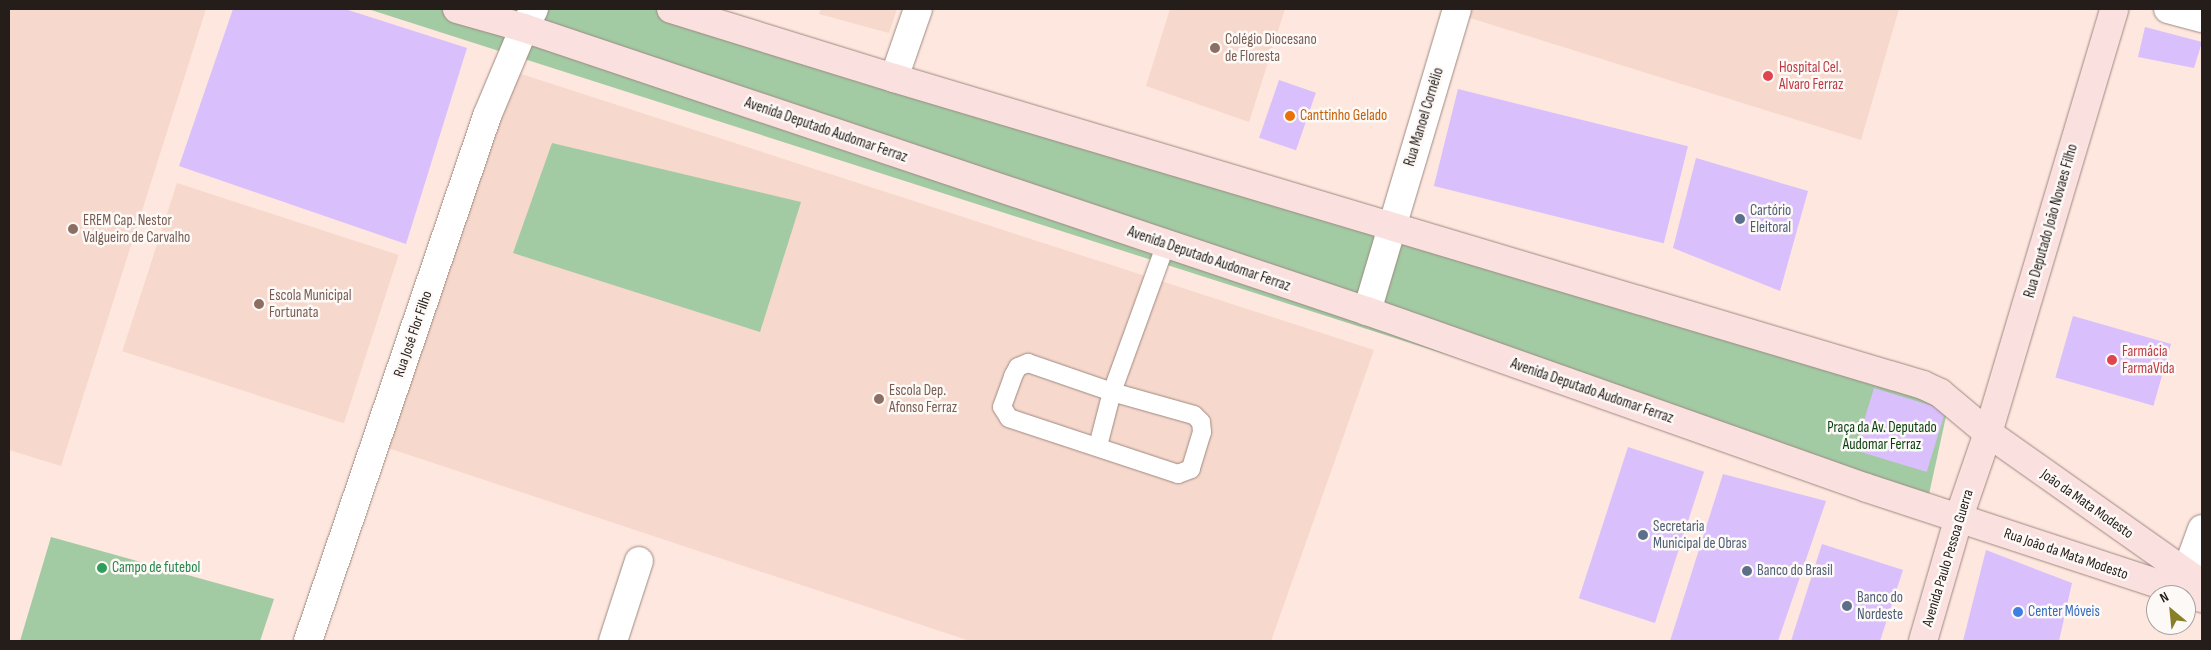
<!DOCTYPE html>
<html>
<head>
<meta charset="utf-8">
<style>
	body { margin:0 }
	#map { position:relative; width:2211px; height:650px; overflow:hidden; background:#fee7de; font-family:"Sofia Sans Condensed",sans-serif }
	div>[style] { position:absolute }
	.built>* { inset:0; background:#f7d8cc; transform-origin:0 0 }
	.green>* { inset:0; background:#a2caa3 }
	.building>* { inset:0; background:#d9bffc; transform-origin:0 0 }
	.roads { filter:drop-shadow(0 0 1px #9d8980) drop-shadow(0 0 1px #9d8980) }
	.lane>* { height:18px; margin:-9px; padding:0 9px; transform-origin:9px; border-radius:9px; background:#fff }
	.street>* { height:28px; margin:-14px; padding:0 14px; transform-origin:14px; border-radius:14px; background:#fff }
	.secondary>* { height:28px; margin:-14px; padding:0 14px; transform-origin:14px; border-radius:14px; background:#fae0df }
	.dots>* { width:14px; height:14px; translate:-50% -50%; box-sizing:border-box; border:2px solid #fdf9f7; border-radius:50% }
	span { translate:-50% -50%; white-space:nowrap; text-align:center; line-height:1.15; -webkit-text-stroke:5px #fdf9f7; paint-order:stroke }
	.education-label { font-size:15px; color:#785e54 }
	.left { translate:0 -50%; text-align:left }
	.health-label { font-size:15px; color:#be3a42 }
	.food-label { font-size:15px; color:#c56008 }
	.street-label { font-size:15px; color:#251d1a }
	.service-label { font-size:15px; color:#4e5e75 }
	.park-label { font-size:15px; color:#053e0e }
	.leisure-label { font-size:15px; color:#27864d }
	.shop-label { font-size:15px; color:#366cbe }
	.frame { position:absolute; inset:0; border:10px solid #251d1a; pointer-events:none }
	.north { position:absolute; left:2146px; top:585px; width:50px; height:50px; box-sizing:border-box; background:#fdf9f7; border:1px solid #a7a19f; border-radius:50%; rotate:332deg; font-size:14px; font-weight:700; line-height:20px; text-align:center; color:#251d1a }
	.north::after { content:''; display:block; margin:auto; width:18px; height:22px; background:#878028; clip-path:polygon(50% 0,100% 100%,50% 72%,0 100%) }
</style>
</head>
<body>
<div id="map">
	<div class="built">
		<div style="clip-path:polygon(9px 9px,206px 9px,61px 466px,9px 450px)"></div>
		<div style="clip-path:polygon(821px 9px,897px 9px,889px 33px,819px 14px)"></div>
		<div style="clip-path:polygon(1170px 9px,1285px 9px,1249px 122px,1146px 86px)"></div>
		<div style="clip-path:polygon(1455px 9px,1899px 9px,1861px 140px,1454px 13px)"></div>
		<div style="clip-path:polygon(515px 72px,1374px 350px,1271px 641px,970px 641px,385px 447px)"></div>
		<div style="left:177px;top:183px;width:233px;height:177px;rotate:18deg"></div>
	</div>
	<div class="green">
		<div style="clip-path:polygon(368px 9px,707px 9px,1950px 398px,1926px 508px)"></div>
		<div style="clip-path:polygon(552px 143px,801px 202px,760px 332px,513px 253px)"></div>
		<div style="clip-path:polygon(51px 537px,274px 599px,260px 641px,20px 641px)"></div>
	</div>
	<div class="building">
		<div style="clip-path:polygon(233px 9px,345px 9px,467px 48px,406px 244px,179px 166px)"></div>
		<div style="clip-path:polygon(2145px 27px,2202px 42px,2194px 68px,2138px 57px)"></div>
		<div style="left:1279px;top:80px;width:39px;height:61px;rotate:19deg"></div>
		<div style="left:1458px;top:89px;width:237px;height:100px;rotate:14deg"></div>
		<div style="clip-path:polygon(1696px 158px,1808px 191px,1780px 291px,1673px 248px)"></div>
		<div style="left:2073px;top:316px;width:102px;height:64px;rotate:16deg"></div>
		<div style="left:1874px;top:388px;width:75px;height:65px;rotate:17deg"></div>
		<div style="left:1628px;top:447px;width:80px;height:159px;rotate:18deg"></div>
		<div style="clip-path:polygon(1723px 474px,1826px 501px,1778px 641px,1670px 641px)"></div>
		<div style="clip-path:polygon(1822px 544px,1903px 570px,1880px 641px,1791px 641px)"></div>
		<div style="clip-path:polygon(1986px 550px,2072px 583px,2059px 641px,1963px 641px)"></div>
	</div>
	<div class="roads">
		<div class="lane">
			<div style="left:1028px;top:363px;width:89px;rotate:19deg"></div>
			<div style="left:1112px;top:392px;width:85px;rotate:15.7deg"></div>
			<div style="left:1194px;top:415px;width:10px;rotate:45deg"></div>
			<div style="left:1201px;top:422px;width:10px;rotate:84deg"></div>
			<div style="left:1202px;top:432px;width:39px;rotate:107deg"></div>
			<div style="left:1191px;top:469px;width:14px;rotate:159deg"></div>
			<div style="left:1178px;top:474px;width:178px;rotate:-161.7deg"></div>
			<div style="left:1009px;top:418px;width:13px;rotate:-122deg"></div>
			<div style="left:1002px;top:407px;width:33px;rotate:-70deg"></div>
			<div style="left:1013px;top:376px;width:10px;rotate:-61deg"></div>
			<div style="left:1018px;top:367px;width:11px;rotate:-22deg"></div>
			<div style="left:1098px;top:446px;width:56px;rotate:-75.5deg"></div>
			<div style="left:1112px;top:392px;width:158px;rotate:-70deg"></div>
		</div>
		<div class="street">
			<div style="left:2168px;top:9px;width:35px;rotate:15deg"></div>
			<div style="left:894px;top:78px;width:73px;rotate:-70.8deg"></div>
			<div style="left:1367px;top:311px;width:315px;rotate:-73.4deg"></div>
			<div style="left:2179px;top:592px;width:67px;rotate:-69.9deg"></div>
			<div style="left:308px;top:641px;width:555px;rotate:-71.17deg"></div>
			<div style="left:487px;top:116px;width:95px;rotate:-67.2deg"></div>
			<div style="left:524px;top:28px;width:21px;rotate:-62deg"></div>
			<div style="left:613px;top:641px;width:84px;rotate:-72deg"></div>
		</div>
		<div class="secondary">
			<div style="left:457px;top:9px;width:70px;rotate:15.8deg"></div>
			<div style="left:524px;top:28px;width:889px;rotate:18.56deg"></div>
			<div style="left:1367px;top:311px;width:530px;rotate:19.49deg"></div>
			<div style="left:1867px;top:488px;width:353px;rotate:18.2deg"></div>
			<div style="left:671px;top:9px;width:233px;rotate:17.2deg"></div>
			<div style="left:894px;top:78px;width:1074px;rotate:16.61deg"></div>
			<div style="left:1923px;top:385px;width:19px;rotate:25deg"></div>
			<div style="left:1940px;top:393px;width:62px;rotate:39.8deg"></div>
			<div style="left:1988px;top:433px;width:262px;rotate:35.2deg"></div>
			<div style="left:1923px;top:641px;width:129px;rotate:-73.8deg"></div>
			<div style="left:1959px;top:517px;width:89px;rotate:-71deg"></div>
			<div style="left:1988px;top:433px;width:442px;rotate:-73.4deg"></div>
		</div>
	</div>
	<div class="dots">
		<div style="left:1215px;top:48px;background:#8d6e63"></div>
		<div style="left:1768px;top:76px;background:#e0444e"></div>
		<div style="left:1290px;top:116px;background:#e8710a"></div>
		<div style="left:1740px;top:219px;background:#5c6f8a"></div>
		<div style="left:73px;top:229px;background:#8d6e63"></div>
		<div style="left:259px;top:304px;background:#8d6e63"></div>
		<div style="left:2112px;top:360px;background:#e0444e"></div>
		<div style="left:879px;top:399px;background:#8d6e63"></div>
		<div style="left:1643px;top:535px;background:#5c6f8a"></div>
		<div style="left:102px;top:568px;background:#2e9e5b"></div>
		<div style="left:1747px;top:571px;background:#5c6f8a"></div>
		<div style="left:1847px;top:606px;background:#5c6f8a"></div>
		<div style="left:2018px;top:612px;background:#3f7fe0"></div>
	</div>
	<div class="education-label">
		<span class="left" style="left:1225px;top:48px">Colégio Diocesano<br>de Floresta</span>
		<span class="left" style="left:83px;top:229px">EREM Cap. Nestor<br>Valgueiro de Carvalho</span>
		<span class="left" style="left:269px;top:304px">Escola Municipal<br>Fortunata</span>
		<span class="left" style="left:889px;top:399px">Escola Dep.<br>Afonso Ferraz</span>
	</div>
	<div class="health-label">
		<span class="left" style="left:1779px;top:76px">Hospital Cel.<br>Alvaro Ferraz</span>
		<span class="left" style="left:2122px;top:360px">Farmácia<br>FarmaVida</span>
	</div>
	<div class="food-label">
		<span class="left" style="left:1300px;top:116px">Canttinho Gelado</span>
	</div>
	<div class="street-label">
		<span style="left:1424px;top:117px;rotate:-73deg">Rua Manoel Cornélio</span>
		<span style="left:826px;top:130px;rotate:19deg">Avenida Deputado Audomar Ferraz</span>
		<span style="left:2051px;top:221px;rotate:-74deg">Rua Deputado João Novaes Filho</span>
		<span style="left:1209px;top:259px;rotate:19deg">Avenida Deputado Audomar Ferraz</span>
		<span style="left:413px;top:334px;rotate:-71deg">Rua José Flor Filho</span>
		<span style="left:1592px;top:391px;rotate:19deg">Avenida Deputado Audomar Ferraz</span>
		<span style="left:2087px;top:504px;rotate:35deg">João da Mata Modesto</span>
		<span style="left:2066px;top:554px;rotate:19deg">Rua João da Mata Modesto</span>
		<span style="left:1948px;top:558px;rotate:-73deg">Avenida Paulo Pessoa Guerra</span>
	</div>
	<div class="service-label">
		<span class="left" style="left:1750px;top:219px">Cartório<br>Eleitoral</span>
		<span class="left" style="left:1653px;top:535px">Secretaria<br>Municipal de Obras</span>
		<span class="left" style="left:1757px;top:571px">Banco do Brasil</span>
		<span class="left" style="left:1857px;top:606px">Banco do<br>Nordeste</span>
	</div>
	<div class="park-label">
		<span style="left:1882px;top:436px">Praça da Av. Deputado<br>Audomar Ferraz</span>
	</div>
	<div class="leisure-label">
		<span class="left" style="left:112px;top:568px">Campo de futebol</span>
	</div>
	<div class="shop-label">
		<span class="left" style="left:2028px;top:612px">Center Móveis</span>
	</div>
	<div class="frame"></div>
	<div class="north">N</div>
</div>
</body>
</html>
